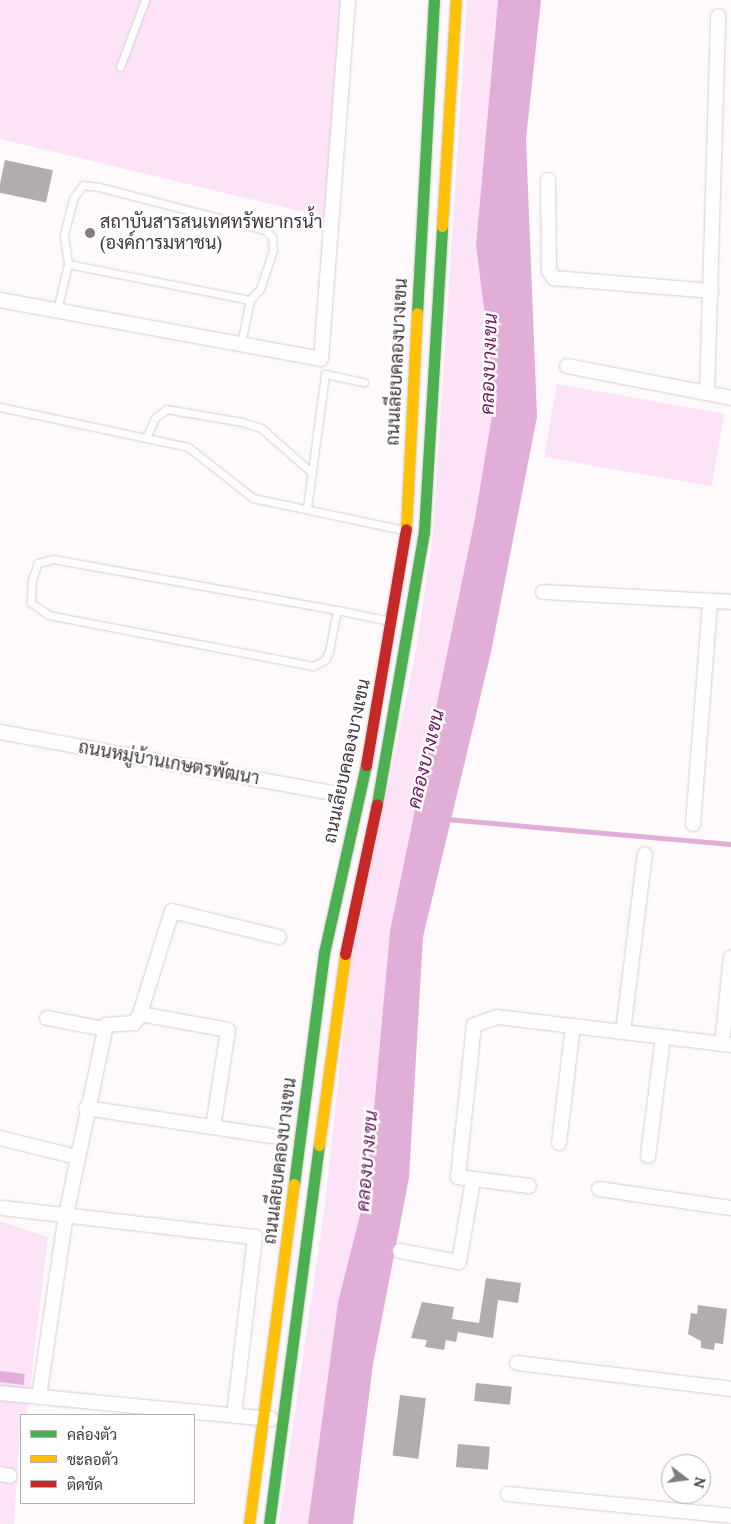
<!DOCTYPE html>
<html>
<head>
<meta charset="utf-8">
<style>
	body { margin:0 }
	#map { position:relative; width:731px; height:1524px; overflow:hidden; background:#fefafc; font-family:Lora,Sarabun,serif }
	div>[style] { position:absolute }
	.green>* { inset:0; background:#fde3f8; transform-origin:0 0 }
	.water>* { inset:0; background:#e1aed7; transform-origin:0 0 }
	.stream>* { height:4.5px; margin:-2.25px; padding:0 2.25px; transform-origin:2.25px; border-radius:2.25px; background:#e1aed7 }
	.building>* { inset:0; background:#b2abb0; transform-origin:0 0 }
	.roads { filter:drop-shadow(0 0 1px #d4cdd2) drop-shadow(0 0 1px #d4cdd2) }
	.lane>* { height:7px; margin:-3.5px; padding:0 3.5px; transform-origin:3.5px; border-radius:3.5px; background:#fffeff }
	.street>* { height:14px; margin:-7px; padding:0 7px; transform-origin:7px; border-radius:7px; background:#fffeff }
	.fast>* { height:11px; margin:-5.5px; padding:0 5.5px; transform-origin:5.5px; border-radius:5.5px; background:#4caf50 }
	.slow>* { height:11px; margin:-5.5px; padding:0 5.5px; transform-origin:5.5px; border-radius:5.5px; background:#ffc107 }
	.jam>* { height:11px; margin:-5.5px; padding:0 5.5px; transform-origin:5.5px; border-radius:5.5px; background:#c62828 }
	.dots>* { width:14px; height:14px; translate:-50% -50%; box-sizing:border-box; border:2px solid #fff; border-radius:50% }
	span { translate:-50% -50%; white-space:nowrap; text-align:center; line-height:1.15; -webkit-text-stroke:5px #fff; paint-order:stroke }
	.poi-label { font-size:18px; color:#40363e }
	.left { translate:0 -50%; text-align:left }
	.street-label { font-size:18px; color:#40363e }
	.water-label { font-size:19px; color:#6b1961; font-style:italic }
	.legend { position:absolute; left:20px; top:1414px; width:175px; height:90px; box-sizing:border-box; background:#fff; border:1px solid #b3afb2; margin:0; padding:6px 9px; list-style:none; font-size:15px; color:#40363e }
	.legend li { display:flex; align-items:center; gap:10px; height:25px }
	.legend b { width:25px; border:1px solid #b3afb2 }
	.north { position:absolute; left:661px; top:1454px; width:50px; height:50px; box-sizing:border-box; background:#fff; border:1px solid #b3afb2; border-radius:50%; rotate:105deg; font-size:14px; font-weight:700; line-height:20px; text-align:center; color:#40363e }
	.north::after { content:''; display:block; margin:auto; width:18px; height:22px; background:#827b80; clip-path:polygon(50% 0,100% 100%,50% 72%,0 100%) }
</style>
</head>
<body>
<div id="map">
	<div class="green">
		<div style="clip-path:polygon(0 0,348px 0,329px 218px,0 139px)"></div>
		<div style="clip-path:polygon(467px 0,498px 0,476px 245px,495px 397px,475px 518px,390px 931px,371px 1142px,361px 1211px,338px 1302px,308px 1524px,279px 1524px,325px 1204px,351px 962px,416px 651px,433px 534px)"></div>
		<div style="left:557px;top:384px;width:170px;height:74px;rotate:10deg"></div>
		<div style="clip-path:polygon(0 1221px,48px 1237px,27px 1415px,21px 1415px,14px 1524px,0 1524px)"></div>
	</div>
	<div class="water">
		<div style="clip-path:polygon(498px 0,541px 0,526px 139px,537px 417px,491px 652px,423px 937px,409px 1178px,373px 1364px,353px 1524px,308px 1524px,338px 1302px,361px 1211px,371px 1142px,390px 931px,475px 518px,495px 397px,476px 245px)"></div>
		<div style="left:0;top:1371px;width:25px;height:11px;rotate:7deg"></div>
	</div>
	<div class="stream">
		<div style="left:446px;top:819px;width:286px;rotate:5deg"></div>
	</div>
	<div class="building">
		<div style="left:5px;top:160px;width:49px;height:33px;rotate:12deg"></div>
		<div style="clip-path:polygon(486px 1278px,521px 1283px,518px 1303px,498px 1300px,493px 1338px,458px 1332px,456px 1342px,446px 1340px,444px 1350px,425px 1347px,427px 1340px,411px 1338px,422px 1302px,454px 1307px,452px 1319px,479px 1323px)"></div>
		<div style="clip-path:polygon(698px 1305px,727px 1309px,723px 1344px,715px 1343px,714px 1350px,701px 1348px,701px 1341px,688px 1334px,691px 1313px,697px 1314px)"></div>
		<div style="left:476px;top:1383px;width:36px;height:18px;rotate:6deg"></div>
		<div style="left:400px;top:1395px;width:26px;height:61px;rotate:7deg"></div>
		<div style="left:458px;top:1444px;width:32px;height:23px;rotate:5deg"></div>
	</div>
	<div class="roads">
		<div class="lane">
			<div style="left:120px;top:67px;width:72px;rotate:-69.5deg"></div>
			<div style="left:68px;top:264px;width:30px;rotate:-98deg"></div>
			<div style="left:64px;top:234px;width:38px;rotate:-75deg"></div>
			<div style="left:74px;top:197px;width:15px;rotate:-53deg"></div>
			<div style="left:83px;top:185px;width:16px;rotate:7deg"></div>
			<div style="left:99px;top:187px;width:171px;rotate:14.5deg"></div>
			<div style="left:265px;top:230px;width:10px;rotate:45deg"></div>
			<div style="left:272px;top:237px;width:13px;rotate:86deg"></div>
			<div style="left:273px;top:250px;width:41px;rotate:108.4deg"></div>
			<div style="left:260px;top:289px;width:15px;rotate:132deg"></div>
			<div style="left:57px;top:310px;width:47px;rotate:-76.6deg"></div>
			<div style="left:68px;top:264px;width:186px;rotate:11.2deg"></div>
			<div style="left:250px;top:300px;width:44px;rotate:101.8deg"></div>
			<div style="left:0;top:407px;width:192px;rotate:12deg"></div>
			<div style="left:188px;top:447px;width:83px;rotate:38.1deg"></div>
			<div style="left:253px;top:498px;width:154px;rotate:12deg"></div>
			<div style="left:146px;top:438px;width:22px;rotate:-66deg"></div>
			<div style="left:155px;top:418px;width:14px;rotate:-39deg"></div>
			<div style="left:166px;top:409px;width:77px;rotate:9.7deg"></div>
			<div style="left:242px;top:422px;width:20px;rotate:18deg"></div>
			<div style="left:261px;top:428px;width:68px;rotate:41.4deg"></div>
			<div style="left:307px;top:508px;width:135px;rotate:-82.3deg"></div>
			<div style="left:325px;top:374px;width:40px;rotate:12deg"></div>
			<div style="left:337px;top:610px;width:42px;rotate:101deg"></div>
			<div style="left:329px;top:651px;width:10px;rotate:114deg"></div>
			<div style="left:325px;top:660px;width:13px;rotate:153deg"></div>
			<div style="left:313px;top:666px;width:269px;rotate:-169.1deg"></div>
			<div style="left:49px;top:615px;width:22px;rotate:-146deg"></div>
			<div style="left:31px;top:603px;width:23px;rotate:-88deg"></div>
			<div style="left:32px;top:580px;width:18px;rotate:-71deg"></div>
			<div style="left:38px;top:563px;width:16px;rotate:-15deg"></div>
			<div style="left:53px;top:559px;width:289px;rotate:10.2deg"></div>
			<div style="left:337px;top:610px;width:54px;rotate:11.7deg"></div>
		</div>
		<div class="street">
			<div style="left:548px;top:180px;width:91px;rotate:89.4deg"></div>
			<div style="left:549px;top:271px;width:9px;rotate:54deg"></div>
			<div style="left:554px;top:278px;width:158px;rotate:4.7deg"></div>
			<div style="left:0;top:300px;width:326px;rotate:10.4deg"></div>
			<div style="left:321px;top:359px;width:360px;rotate:-85.7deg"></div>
			<div style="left:567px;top:366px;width:167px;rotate:11deg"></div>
			<div style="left:707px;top:393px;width:377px;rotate:-88.3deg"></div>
			<div style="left:543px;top:592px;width:188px;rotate:3deg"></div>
			<div style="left:0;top:732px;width:344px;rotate:10.4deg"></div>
			<div style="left:693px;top:824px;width:224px;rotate:-85.6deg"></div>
			<div style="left:140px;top:1014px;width:89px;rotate:10.3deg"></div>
			<div style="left:228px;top:1030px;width:98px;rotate:98.8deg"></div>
			<div style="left:47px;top:1018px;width:58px;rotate:10.9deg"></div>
			<div style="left:623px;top:1032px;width:179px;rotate:-83deg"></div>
			<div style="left:722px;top:1044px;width:87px;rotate:-84.1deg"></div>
			<div style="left:86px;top:1108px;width:188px;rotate:8.6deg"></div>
			<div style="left:0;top:1138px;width:79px;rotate:13.9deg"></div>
			<div style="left:559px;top:1143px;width:118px;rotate:-83.2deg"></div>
			<div style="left:648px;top:1156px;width:120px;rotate:-82.8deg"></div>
			<div style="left:529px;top:1186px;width:72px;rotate:-172.8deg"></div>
			<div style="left:458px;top:1177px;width:153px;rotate:-84deg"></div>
			<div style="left:474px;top:1025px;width:24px;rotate:-19deg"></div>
			<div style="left:497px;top:1017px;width:236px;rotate:6.8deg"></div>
			<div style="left:599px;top:1189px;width:133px;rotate:8.2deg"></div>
			<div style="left:3px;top:1208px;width:254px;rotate:6.6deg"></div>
			<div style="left:255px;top:1237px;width:180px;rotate:96.7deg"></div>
			<div style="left:400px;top:1251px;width:60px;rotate:10.6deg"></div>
			<div style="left:459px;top:1262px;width:83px;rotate:-80.3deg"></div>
			<div style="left:517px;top:1363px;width:216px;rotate:6.9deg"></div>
			<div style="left:0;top:1393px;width:272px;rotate:5.5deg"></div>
			<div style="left:39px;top:1397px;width:184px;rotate:-81.6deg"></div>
			<div style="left:66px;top:1215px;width:194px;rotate:-78.1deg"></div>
			<div style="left:106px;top:1025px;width:28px;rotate:-4deg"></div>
			<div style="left:134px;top:1023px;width:8px;rotate:-50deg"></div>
			<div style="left:139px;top:1017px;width:111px;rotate:-72.7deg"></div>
			<div style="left:172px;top:911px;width:110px;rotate:13.7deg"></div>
			<div style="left:0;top:1474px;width:10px;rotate:11deg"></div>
			<div style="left:508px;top:1494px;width:224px;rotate:5.6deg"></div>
		</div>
		<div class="fast">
			<div style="left:417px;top:313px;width:313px;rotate:-86.9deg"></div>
			<div style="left:377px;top:804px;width:276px;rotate:-80.2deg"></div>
			<div style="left:424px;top:532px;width:307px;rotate:-86.6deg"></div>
			<div style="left:294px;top:1184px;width:233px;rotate:-82.6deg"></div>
			<div style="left:324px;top:953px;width:193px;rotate:-77.4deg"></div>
			<div style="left:269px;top:1524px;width:382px;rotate:-82.5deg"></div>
		</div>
		<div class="slow">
			<div style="left:442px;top:226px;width:226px;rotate:-86.5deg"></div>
			<div style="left:406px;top:529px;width:216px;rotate:-87.1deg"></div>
			<div style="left:319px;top:1145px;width:193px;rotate:-82.2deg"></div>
			<div style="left:249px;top:1524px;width:343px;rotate:-82.5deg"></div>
		</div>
		<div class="jam">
			<div style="left:366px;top:765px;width:239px;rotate:-80.4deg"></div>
			<div style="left:345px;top:954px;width:153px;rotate:-78deg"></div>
		</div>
	</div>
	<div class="dots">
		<div style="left:90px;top:233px;background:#827b80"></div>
	</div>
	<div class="poi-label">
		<span class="left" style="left:100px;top:233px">สถาบันสารสนเทศทรัพยากรน้ำ<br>(องค์การมหาชน)</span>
	</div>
	<div class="street-label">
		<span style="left:397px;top:362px;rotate:-87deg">ถนนเลียบคลองบางเขน</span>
		<span style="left:347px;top:761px;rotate:-78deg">ถนนเลียบคลองบางเขน</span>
		<span style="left:169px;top:763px;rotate:10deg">ถนนหมู่บ้านเกษตรพัฒนา</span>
		<span style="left:280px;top:1161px;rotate:-83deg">ถนนเลียบคลองบางเขน</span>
	</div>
	<div class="water-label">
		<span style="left:489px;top:364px;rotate:-88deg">คลองบางเขน</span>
		<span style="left:426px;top:759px;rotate:-76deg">คลองบางเขน</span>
		<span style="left:367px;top:1161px;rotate:-85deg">คลองบางเขน</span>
	</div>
	<ul class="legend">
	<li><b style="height:6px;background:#4caf50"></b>คล่องตัว</li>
	<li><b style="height:6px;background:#ffc107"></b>ชะลอตัว</li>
	<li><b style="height:6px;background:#c62828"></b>ติดขัด</li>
	</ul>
	<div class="north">N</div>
</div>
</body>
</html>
